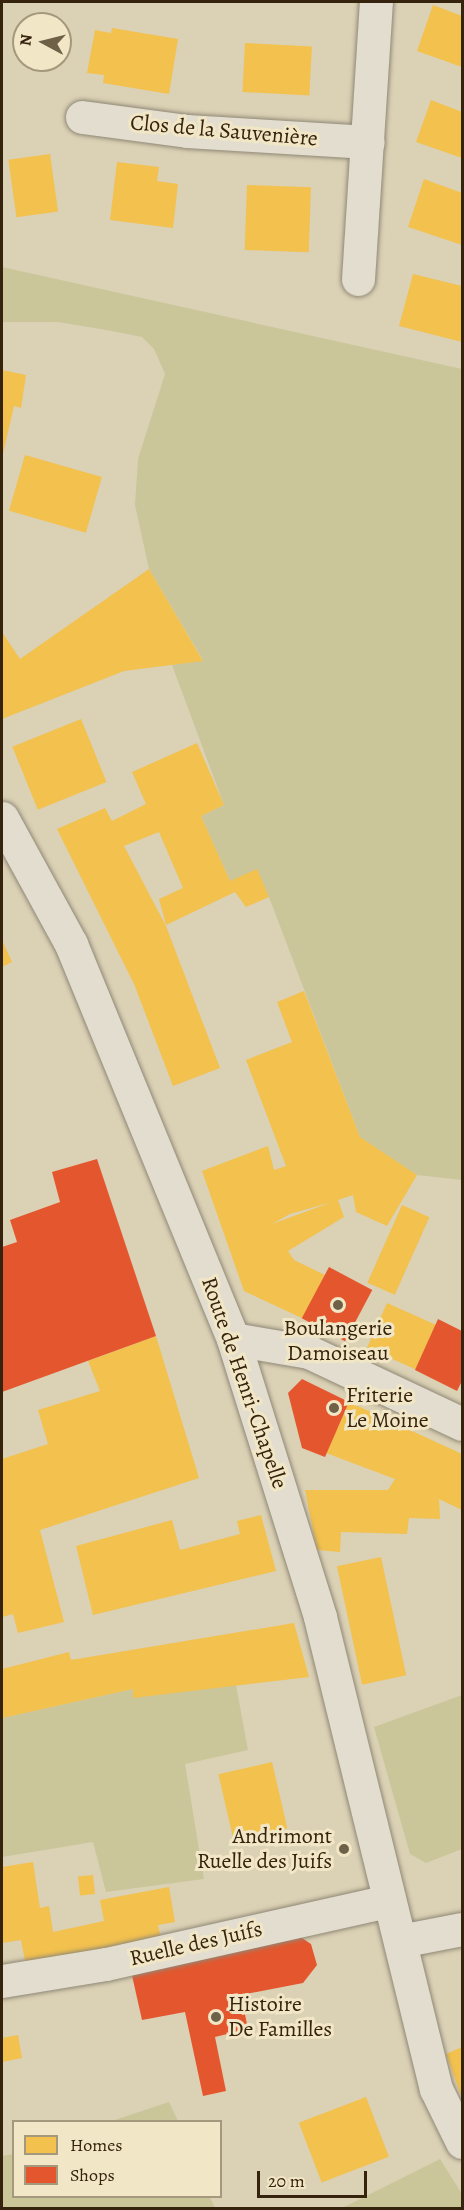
<!DOCTYPE html>
<html>
<head>
<meta charset="utf-8">
<style>
	body { margin:0 }
	#map { position:relative; width:464px; height:2210px; overflow:hidden; background:#dbd1b5; font-family:Alegreya,serif }
	div>[style] { position:absolute }
	.green>* { inset:0; background:#cac69a }
	.homes>* { inset:0; background:#f2c14e; transform-origin:0 0 }
	.shops>* { inset:0; background:#e4572e; transform-origin:0 0 }
	.roads { filter:drop-shadow(0 0 2px #908876) drop-shadow(0 0 2px #908876) }
	.minor>* { height:33px; margin:-16.5px; padding:0 16.5px; transform-origin:16.5px; border-radius:16.5px; background:#e2ddce }
	.dots>* { width:16px; height:16px; translate:-50% -50%; box-sizing:border-box; border:3px solid #f1e6c5; border-radius:50% }
	span { translate:-50% -50%; white-space:nowrap; text-align:center; line-height:1.15; -webkit-text-stroke:6px #f1e6c5; paint-order:stroke }
	.street-label { font-size:22px; color:#35230e }
	.poi-label { font-size:22px; color:#35230e }
	.left { translate:0 -50%; text-align:left }
	.right { translate:-100% -50%; text-align:right }
	.frame { position:absolute; inset:0; border:3px solid #35230e; pointer-events:none }
	.legend { position:absolute; left:12px; top:2120px; width:210px; height:78px; box-sizing:border-box; background:#f1e6c5; border:2px solid #a6987c; margin:0; padding:8px 10px; list-style:none; font-size:18px; color:#35230e }
	.legend li { display:flex; align-items:center; gap:12px; height:30px }
	.legend b { width:30px; border:2px solid #a6987c }
	.north { position:absolute; left:12px; top:12px; width:60px; height:60px; box-sizing:border-box; background:#f1e6c5; border:2px solid #a6987c; border-radius:50%; rotate:277deg; font-size:16px; font-weight:700; line-height:24px; text-align:center; color:#35230e }
	.north::after { content:''; display:block; margin:auto; width:21px; height:27px; background:#6f6048; clip-path:polygon(50% 0,100% 100%,50% 72%,0 100%) }
	.scale { position:absolute; left:257px; top:2171px; width:110px; height:27px; box-sizing:border-box; border:3px solid #35230e; border-top:0; padding-left:8px; font-size:18px; line-height:21px; white-space:nowrap; color:#35230e; -webkit-text-stroke:4px #f1e6c5; paint-order:stroke }
</style>
</head>
<body>
<div id="map">
	<div class="green">
		<div style="clip-path:polygon(2px 267px,462px 369px,462px 1180px,417px 1175px,360px 1137px,269px 897px,230px 881px,201px 816px,224px 805px,172px 665px,203px 660px,149px 569px,135px 505px,138px 459px,165px 374px,154px 349px,142px 337px,112px 331px,58px 322px,2px 322px)"></div>
		<div style="clip-path:polygon(236px 1685px,248px 1750px,185px 1764px,204px 1879px,106px 1892px,93px 1842px,2px 1857px,2px 1718px,133px 1689px,133px 1697px)"></div>
		<div style="clip-path:polygon(462px 1695px,462px 1849px,426px 1863px,410px 1854px,374px 1727px)"></div>
		<div style="clip-path:polygon(169px 2102px,178px 2121px,112px 2121px)"></div>
		<div style="clip-path:polygon(13px 2154px,14px 2196px,210px 2197px,215px 2208px,2px 2208px,2px 2156px)"></div>
		<div style="clip-path:polygon(440px 2159px,462px 2194px,462px 2208px,342px 2208px)"></div>
	</div>
	<div class="homes">
		<div style="clip-path:polygon(433px 5px,462px 16px,462px 67px,417px 51px)"></div>
		<div style="clip-path:polygon(112px 28px,178px 39px,169px 94px,103px 83px,104px 75px,87px 73px,95px 30px,111px 33px)"></div>
		<div style="left:245px;top:43px;width:67px;height:49px;rotate:3deg"></div>
		<div style="clip-path:polygon(431px 100px,462px 112px,462px 158px,416px 142px)"></div>
		<div style="left:50px;top:154px;width:58px;height:42px;rotate:82deg"></div>
		<div style="clip-path:polygon(117px 162px,159px 167px,157px 181px,178px 184px,173px 228px,110px 220px)"></div>
		<div style="clip-path:polygon(424px 179px,462px 193px,462px 245px,408px 227px)"></div>
		<div style="left:247px;top:185px;width:64px;height:65px;rotate:2deg"></div>
		<div style="clip-path:polygon(413px 274px,462px 286px,462px 342px,399px 326px)"></div>
		<div style="clip-path:polygon(2px 370px,26px 375px,21px 408px,14px 406px,2px 458px)"></div>
		<div style="left:25px;top:455px;width:80px;height:58px;rotate:16deg"></div>
		<div style="clip-path:polygon(149px 569px,203px 661px,124px 671px,2px 719px,2px 632px,20px 659px)"></div>
		<div style="left:81px;top:719px;width:68px;height:74px;rotate:68deg"></div>
		<div style="clip-path:polygon(197px 743px,224px 805px,201px 816px,230px 881px,257px 869px,269px 897px,246px 907px,235px 892px,166px 925px,159px 899px,183px 888px,159px 832px,124px 846px,166px 926px,220px 1068px,173px 1086px,134px 984px,57px 829px,105px 808px,112px 821px,146px 804px,132px 772px)"></div>
		<div style="clip-path:polygon(2px 940px,12px 962px,2px 967px)"></div>
		<div style="clip-path:polygon(evenodd,304px 991px,360px 1137px,417px 1175px,387px 1226px,356px 1212px,353px 1195px,338px 1200px,344px 1217px,288px 1251px,294px 1260px,325px 1275px,304px 1319px,244px 1291px,202px 1171px,268px 1146px,274px 1170px,286px 1166px,246px 1060px,292px 1042px,277px 1002px,304px 991px,332px 1202px,272px 1224px,290px 1214px,332px 1202px)"></div>
		<div style="left:402px;top:1205px;width:30px;height:85px;rotate:24deg"></div>
		<div style="left:387px;top:1303px;width:54px;height:49px;rotate:24deg"></div>
		<div style="clip-path:polygon(156px 1336px,199px 1478px,40px 1530px,64px 1622px,18px 1633px,13px 1614px,2px 1617px,2px 1459px,48px 1444px,38px 1410px,100px 1391px,88px 1361px)"></div>
		<div style="clip-path:polygon(349px 1402px,462px 1454px,462px 1510px,439px 1499px,440px 1519px,409px 1518px,407px 1534px,341px 1532px,340px 1552px,317px 1550px,305px 1490px,388px 1490px,395px 1479px,326px 1453px)"></div>
		<div style="clip-path:polygon(261px 1515px,276px 1571px,93px 1615px,76px 1546px,172px 1520px,180px 1550px,240px 1534px,237px 1521px)"></div>
		<div style="left:381px;top:1557px;width:121px;height:45px;rotate:78deg"></div>
		<div style="clip-path:polygon(294px 1623px,309px 1677px,133px 1698px,133px 1689px,2px 1718px,2px 1669px,69px 1652px,71px 1660px)"></div>
		<div style="left:272px;top:1762px;width:68px;height:55px;rotate:77deg"></div>
		<div style="clip-path:polygon(33px 1862px,40px 1908px,49px 1906px,53px 1932px,104px 1921px,100px 1900px,169px 1887px,175px 1922px,158px 1925px,162px 1943px,26px 1966px,21px 1940px,2px 1943px,2px 1867px)"></div>
		<div style="left:93px;top:1875px;width:19px;height:15px;rotate:84deg"></div>
		<div style="clip-path:polygon(18px 2035px,22px 2058px,2px 2062px,2px 2038px)"></div>
		<div style="clip-path:polygon(462px 2047px,462px 2098px,446px 2054px)"></div>
		<div style="left:366px;top:2097px;width:64px;height:72px;rotate:69deg"></div>
	</div>
	<div class="shops">
		<div style="clip-path:polygon(97px 1159px,156px 1336px,2px 1392px,2px 1247px,17px 1242px,10px 1220px,60px 1202px,52px 1172px)"></div>
		<div style="left:329px;top:1267px;width:49px;height:58px;rotate:28deg"></div>
		<div style="clip-path:polygon(438px 1319px,462px 1331px,462px 1381px,457px 1391px,415px 1370px)"></div>
		<div style="clip-path:polygon(302px 1379px,349px 1402px,325px 1457px,302px 1448px,288px 1393px)"></div>
		<div style="clip-path:polygon(296px 1934px,311px 1944px,317px 1965px,303px 1983px,241px 1995px,248px 2029px,215px 2037px,226px 2091px,203px 2096px,185px 2012px,142px 2020px,131px 1971px)"></div>
	</div>
	<div class="roads">
		<div class="minor">
			<div style="left:82px;top:117px;width:106px;rotate:7.6deg"></div>
			<div style="left:187px;top:131px;width:181px;rotate:3.5deg"></div>
			<div style="left:358px;top:279px;width:278px;rotate:-86.3deg"></div>
			<div style="left:2px;top:818px;width:144px;rotate:61.3deg"></div>
			<div style="left:71px;top:944px;width:427px;rotate:67.7deg"></div>
			<div style="left:233px;top:1339px;width:291px;rotate:72.6deg"></div>
			<div style="left:320px;top:1617px;width:486px;rotate:76.2deg"></div>
			<div style="left:436px;top:2089px;width:59px;rotate:63.9deg"></div>
			<div style="left:233px;top:1339px;width:77px;rotate:9.7deg"></div>
			<div style="left:309px;top:1352px;width:169px;rotate:25.2deg"></div>
			<div style="left:400px;top:1941px;width:63px;rotate:-11deg"></div>
			<div style="left:2px;top:1981px;width:105px;rotate:-9.3deg"></div>
			<div style="left:106px;top:1964px;width:290px;rotate:-12.6deg"></div>
		</div>
	</div>
	<div class="dots">
		<div style="left:338px;top:1305px;background:#6f6048"></div>
		<div style="left:334px;top:1408px;background:#6f6048"></div>
		<div style="left:344px;top:1849px;background:#6f6048"></div>
		<div style="left:216px;top:2017px;background:#6f6048"></div>
	</div>
	<div class="street-label">
		<span style="left:224px;top:131px;rotate:5deg">Clos de la Sauvenière</span>
		<span style="left:244px;top:1383px;rotate:71deg">Route de Henri-Chapelle</span>
		<span style="left:196px;top:1944px;rotate:-13deg">Ruelle des Juifs</span>
	</div>
	<div class="poi-label">
		<span style="left:338px;top:1341px">Boulangerie<br>Damoiseau</span>
		<span class="left" style="left:346px;top:1408px">Friterie<br>Le Moine</span>
		<span class="right" style="left:332px;top:1849px">Andrimont<br>Ruelle des Juifs</span>
		<span class="left" style="left:228px;top:2017px">Histoire<br>De Familles</span>
	</div>
	<div class="frame"></div>
	<ul class="legend">
	<li><b style="height:16px;background:#f2c14e"></b>Homes</li>
	<li><b style="height:16px;background:#e4572e"></b>Shops</li>
	</ul>
	<div class="north">N</div>
	<div class="scale">20 m</div>
</div>
</body>
</html>
